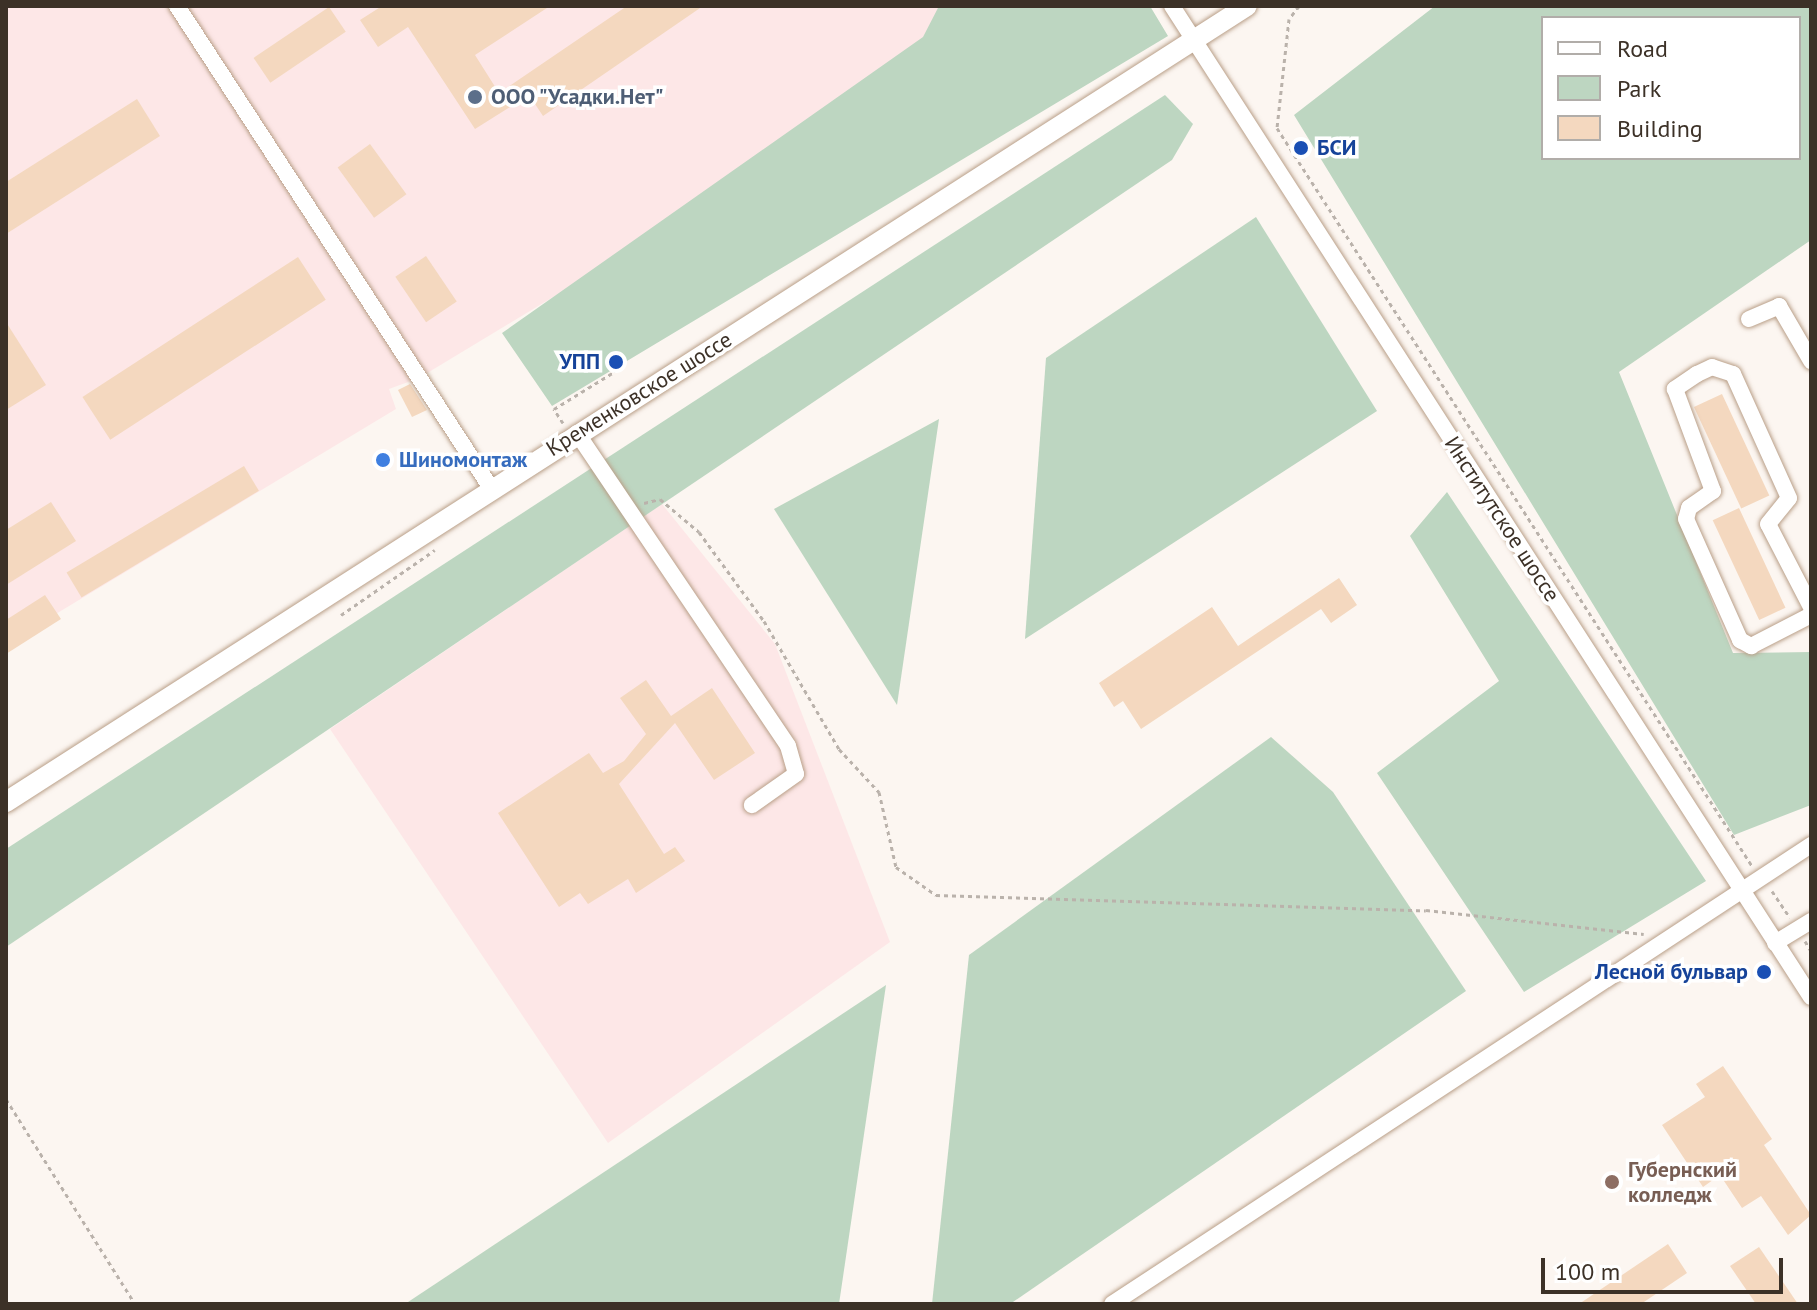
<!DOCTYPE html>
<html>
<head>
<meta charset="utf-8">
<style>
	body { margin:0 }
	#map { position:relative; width:1817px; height:1310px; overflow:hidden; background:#fcf6f1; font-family:"PT Sans",sans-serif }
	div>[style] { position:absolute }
	.industrial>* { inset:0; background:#fde7e7 }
	.green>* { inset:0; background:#bdd6c1 }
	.building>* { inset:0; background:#f4d8bf; transform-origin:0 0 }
	.path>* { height:3px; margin-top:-1.5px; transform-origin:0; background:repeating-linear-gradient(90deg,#bab2ab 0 4px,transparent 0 8px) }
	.roads { filter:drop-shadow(0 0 2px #b99f88) drop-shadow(0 0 2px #b99f88) }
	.minor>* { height:16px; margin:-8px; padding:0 8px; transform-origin:8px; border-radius:8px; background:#fff }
	.major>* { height:20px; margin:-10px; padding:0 10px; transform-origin:10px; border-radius:10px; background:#fff }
	.dots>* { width:22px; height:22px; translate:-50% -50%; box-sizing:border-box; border:4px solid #fff; border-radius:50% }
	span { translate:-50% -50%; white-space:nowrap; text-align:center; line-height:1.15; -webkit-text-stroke:7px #fff; paint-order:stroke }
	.service-label { font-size:22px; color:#4e5e75; font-weight:700 }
	.left { translate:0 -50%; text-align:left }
	.transit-label { font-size:22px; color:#164399; font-weight:700 }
	.right { translate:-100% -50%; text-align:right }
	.street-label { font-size:22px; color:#3c3127 }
	.shop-label { font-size:22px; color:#366cbe; font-weight:700 }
	.education-label { font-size:22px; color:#785e54; font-weight:700 }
	.frame { position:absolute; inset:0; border:8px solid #3c3127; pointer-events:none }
	.legend { position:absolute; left:1541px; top:16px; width:260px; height:144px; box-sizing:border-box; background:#fff; border:2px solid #b1ada9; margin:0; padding:10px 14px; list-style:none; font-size:24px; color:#3c3127 }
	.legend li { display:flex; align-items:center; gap:16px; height:40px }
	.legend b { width:40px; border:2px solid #b1ada9 }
	.scale { position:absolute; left:1541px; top:1258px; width:242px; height:36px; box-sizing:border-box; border:4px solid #3c3127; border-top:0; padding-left:10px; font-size:24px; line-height:28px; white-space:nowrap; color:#3c3127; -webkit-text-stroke:6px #fff; paint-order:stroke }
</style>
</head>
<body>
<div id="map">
	<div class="industrial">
		<div style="clip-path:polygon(6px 6px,1035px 6px,419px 378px,389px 389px,396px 409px,6px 644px)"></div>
		<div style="clip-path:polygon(662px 504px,775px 644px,890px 942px,608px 1143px,330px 729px)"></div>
	</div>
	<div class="green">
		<div style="clip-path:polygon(939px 6px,1150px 6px,1168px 36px,552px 406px,502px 333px,923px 37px)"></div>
		<div style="clip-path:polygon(evenodd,1435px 6px,1811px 6px,1811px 240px,1619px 372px,1733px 653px,1811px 652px,1811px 805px,1734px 835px,1294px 115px,1435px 6px,1543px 18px,1799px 18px,1799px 158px,1543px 158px,1543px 18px)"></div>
		<div style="clip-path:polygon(1165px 95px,1193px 124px,1172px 160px,6px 947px,6px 849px)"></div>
		<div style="clip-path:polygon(1256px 217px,1377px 411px,1025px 639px,1046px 358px)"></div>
		<div style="clip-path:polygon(939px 419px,897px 705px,774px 509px)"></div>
		<div style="clip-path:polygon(1447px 492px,1706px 881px,1524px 992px,1377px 773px,1499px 681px,1410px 536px)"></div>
		<div style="clip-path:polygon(1271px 737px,1333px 792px,1466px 991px,1010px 1304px,932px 1304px,969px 955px)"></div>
		<div style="clip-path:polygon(886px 985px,839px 1304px,405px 1304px)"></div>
	</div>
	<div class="building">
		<div style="clip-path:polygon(382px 6px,550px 6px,475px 55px,499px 93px,627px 6px,703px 6px,543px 116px,529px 95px,475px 129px,408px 27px,378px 47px,360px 20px)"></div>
		<div style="left:329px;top:7px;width:30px;height:91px;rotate:56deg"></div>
		<div style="clip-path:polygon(137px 99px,160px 136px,6px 234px,6px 182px)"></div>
		<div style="left:370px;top:144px;width:62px;height:40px;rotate:54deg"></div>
		<div style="left:426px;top:256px;width:55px;height:37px;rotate:56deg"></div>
		<div style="left:298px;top:257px;width:51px;height:257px;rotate:57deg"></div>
		<div style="clip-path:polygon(6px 322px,46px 385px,6px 410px)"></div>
		<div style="clip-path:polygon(410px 384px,427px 410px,412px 417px,398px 390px)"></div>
		<div style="left:1722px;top:394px;width:112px;height:31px;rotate:65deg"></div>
		<div style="left:244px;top:466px;width:29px;height:207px;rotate:59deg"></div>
		<div style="clip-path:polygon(51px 502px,76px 541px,6px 585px,6px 530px)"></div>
		<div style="left:1739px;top:508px;width:110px;height:29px;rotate:65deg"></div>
		<div style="clip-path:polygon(1339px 578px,1357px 605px,1331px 623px,1321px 609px,1141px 729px,1123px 701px,1114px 707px,1099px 683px,1212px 607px,1238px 646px)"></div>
		<div style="clip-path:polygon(45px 595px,61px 619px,6px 654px,6px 620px)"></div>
		<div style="clip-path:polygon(646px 680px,671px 716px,712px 688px,755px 753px,714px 780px,675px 723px,619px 784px,664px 854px,675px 847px,685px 861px,636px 893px,628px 879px,588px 904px,580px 893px,559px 907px,498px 813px,589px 753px,603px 773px,624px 761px,646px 734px,620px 698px)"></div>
		<div style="clip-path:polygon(1723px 1066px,1772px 1139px,1764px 1145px,1811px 1215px,1788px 1235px,1761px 1196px,1742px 1208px,1720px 1175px,1703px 1187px,1662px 1125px,1705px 1097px,1696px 1084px)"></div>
		<div style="clip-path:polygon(1668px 1244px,1687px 1273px,1641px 1304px,1579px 1304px)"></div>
		<div style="clip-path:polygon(1759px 1247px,1798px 1304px,1756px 1304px,1730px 1266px)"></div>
	</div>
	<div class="path">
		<div style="left:1299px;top:6px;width:16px;rotate:128deg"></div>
		<div style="left:1289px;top:19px;width:110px;rotate:96.3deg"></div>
		<div style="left:1277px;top:128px;width:878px;rotate:57.23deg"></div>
		<div style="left:563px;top:423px;width:17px;rotate:-123deg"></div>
		<div style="left:554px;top:409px;width:70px;rotate:-31.7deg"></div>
		<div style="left:614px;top:372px;width:10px;rotate:-79deg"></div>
		<div style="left:644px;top:503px;width:16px;rotate:-14deg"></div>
		<div style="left:660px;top:499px;width:51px;rotate:40.2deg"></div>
		<div style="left:699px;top:532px;width:110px;rotate:53.9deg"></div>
		<div style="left:764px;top:621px;width:148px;rotate:59.6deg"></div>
		<div style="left:839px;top:749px;width:59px;rotate:47.1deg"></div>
		<div style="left:879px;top:792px;width:77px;rotate:77.2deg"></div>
		<div style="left:896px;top:867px;width:49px;rotate:35deg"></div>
		<div style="left:936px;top:895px;width:490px;rotate:1.8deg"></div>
		<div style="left:1426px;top:910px;width:219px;rotate:6.3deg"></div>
		<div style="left:341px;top:615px;width:114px;rotate:-34.7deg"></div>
		<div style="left:1772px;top:891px;width:32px;rotate:56deg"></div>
		<div style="left:1805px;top:941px;width:12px;rotate:59deg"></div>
		<div style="left:6px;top:1099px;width:242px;rotate:57.8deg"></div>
	</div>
	<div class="roads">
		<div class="minor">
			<div style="left:177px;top:6px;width:575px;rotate:56.92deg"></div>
			<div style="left:1172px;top:6px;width:1179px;rotate:57.19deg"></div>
			<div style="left:1749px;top:319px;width:33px;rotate:-23deg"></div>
			<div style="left:1779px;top:306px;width:64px;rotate:59.8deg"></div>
			<div style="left:577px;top:433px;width:377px;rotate:56deg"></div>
			<div style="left:788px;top:746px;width:29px;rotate:74deg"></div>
			<div style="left:796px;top:774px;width:54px;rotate:144.8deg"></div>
			<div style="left:1811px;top:607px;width:93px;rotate:-117.4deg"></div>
			<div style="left:1768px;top:524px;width:33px;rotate:-51deg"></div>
			<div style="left:1789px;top:498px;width:136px;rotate:-114.3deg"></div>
			<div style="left:1733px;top:374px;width:22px;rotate:-162deg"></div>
			<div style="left:1712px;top:367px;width:17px;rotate:155deg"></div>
			<div style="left:1697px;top:374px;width:27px;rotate:146deg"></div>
			<div style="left:1675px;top:389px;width:109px;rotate:69.6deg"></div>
			<div style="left:1713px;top:491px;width:29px;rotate:145deg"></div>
			<div style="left:1689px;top:508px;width:11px;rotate:105deg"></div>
			<div style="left:1686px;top:519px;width:133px;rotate:65.9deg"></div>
			<div style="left:1740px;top:640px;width:13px;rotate:29deg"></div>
			<div style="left:1751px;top:646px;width:68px;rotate:-27.3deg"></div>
			<div style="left:1775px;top:943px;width:42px;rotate:-31.4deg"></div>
			<div style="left:1112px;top:1304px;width:836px;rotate:-33.29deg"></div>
		</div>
		<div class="major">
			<div style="left:6px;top:802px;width:1474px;rotate:-32.68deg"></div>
		</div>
	</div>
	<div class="dots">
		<div style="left:475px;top:97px;background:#5c6f8a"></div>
		<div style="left:1301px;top:148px;background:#1a4fb4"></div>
		<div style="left:616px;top:362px;background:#1a4fb4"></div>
		<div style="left:383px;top:460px;background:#3f7fe0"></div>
		<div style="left:1764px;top:972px;background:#1a4fb4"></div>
		<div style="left:1612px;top:1182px;background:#8d6e63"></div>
	</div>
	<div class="service-label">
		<span class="left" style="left:491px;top:97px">ООО "Усадки.Нет"</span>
	</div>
	<div class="transit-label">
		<span class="left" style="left:1317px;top:148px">БСИ</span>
		<span class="right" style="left:600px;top:362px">УПП</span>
		<span class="right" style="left:1748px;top:972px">Лесной бульвар</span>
	</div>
	<div class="street-label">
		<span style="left:639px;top:394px;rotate:-32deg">Кременковское шоссе</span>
		<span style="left:1502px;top:519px;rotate:57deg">Институтское шоссе</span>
	</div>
	<div class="shop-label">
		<span class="left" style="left:399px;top:460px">Шиномонтаж</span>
	</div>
	<div class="education-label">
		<span class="left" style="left:1628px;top:1182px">Губернский<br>колледж</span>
	</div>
	<div class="frame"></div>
	<ul class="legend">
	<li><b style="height:10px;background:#fff"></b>Road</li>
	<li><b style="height:22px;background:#bdd6c1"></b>Park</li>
	<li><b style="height:22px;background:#f4d8bf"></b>Building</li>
	</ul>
	<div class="scale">100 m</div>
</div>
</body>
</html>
